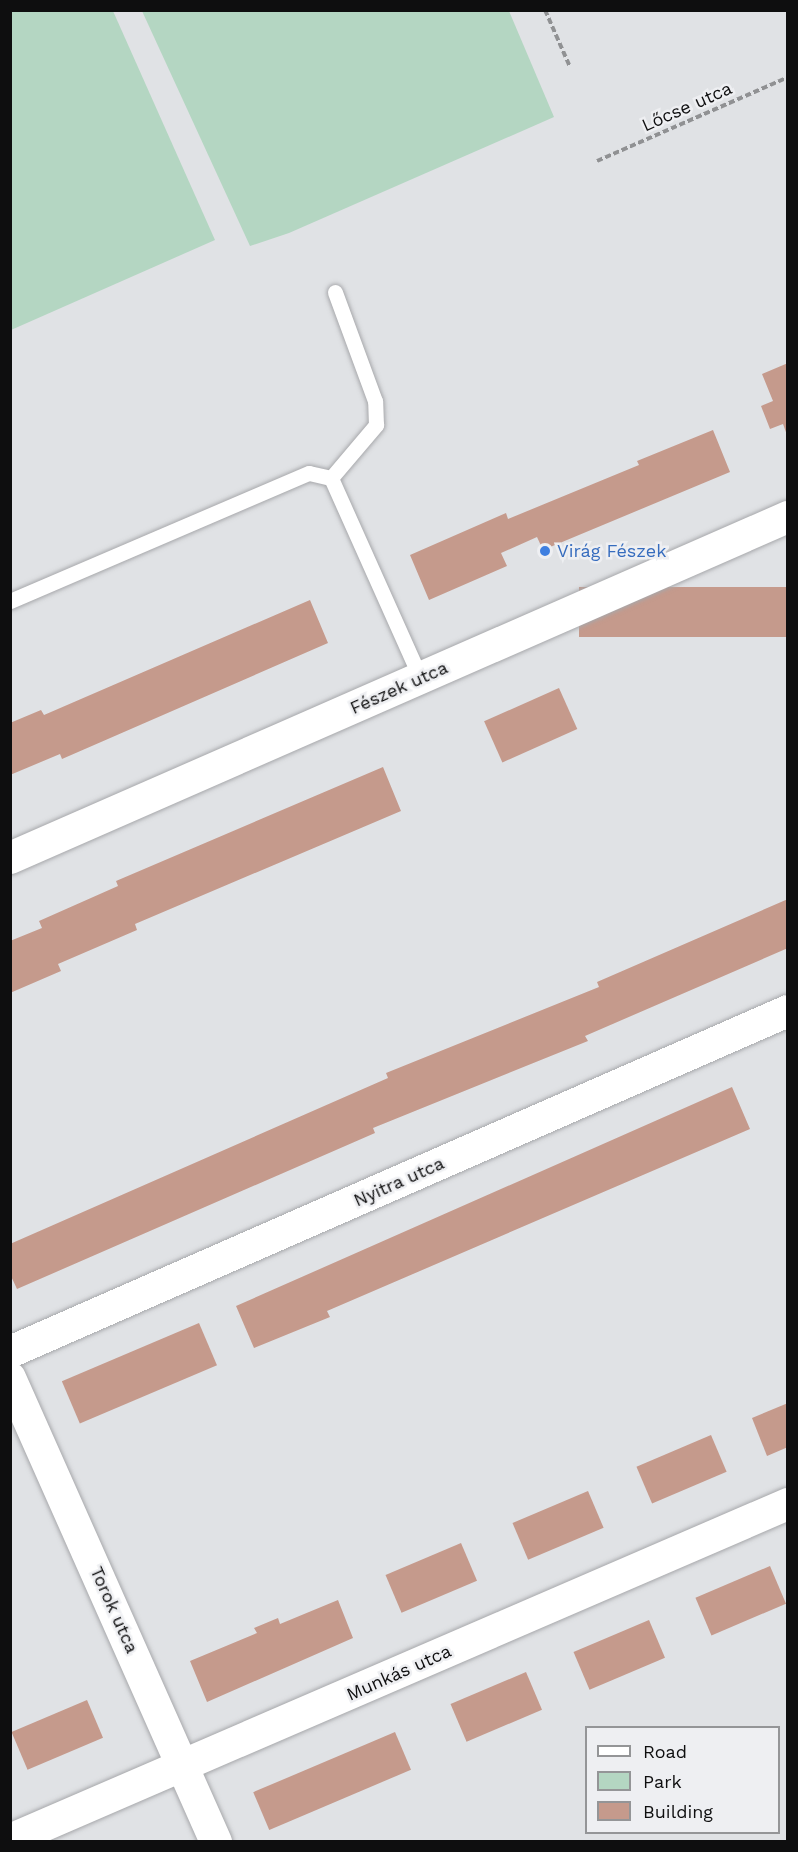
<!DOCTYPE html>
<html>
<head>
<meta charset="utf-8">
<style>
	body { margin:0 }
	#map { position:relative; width:798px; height:1852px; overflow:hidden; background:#e0e2e5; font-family:"Work Sans",sans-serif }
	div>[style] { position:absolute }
	.green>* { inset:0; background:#b4d6c2 }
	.building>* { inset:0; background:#c59a8c; transform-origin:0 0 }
	.path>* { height:4px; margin-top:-2px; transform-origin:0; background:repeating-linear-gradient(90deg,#909193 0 6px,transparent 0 9px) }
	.roads { filter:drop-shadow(0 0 2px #a7a8ab) drop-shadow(0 0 2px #a7a8ab) }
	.service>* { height:15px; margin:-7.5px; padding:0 7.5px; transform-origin:7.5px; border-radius:7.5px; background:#fff }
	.minor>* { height:32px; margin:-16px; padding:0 16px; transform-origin:16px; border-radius:16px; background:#fff }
	.dots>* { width:16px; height:16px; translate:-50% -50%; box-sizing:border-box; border:3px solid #eeeff2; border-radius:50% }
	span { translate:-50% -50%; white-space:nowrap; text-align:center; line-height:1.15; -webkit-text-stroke:5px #eeeff2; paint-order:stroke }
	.street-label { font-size:18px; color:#0e0e0f }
	.shop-label { font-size:18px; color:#366cbe }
	.left { translate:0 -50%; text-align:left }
	.frame { position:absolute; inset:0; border:12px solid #0e0e0f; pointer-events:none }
	.legend { position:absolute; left:585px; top:1726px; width:195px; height:108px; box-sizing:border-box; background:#eeeff2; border:2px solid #949597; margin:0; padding:8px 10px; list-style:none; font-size:18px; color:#0e0e0f }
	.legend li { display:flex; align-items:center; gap:12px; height:30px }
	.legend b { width:30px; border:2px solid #949597 }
</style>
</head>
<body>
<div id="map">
	<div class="green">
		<div style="clip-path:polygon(11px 10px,113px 11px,215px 240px,11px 330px)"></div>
		<div style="clip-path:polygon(142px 11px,509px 11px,554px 117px,289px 233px,250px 246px)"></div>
	</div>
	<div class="building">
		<div style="clip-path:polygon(788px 363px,788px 435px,787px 435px,783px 424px,770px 429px,761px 406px,773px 401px,762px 374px)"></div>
		<div style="clip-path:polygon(713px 430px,730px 472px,543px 550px,537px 537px,501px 553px,507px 566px,429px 600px,410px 555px,506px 513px,508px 519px,639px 465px,637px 461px)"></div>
		<div style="left:788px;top:587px;width:50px;height:209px;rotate:90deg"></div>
		<div style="clip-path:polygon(310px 600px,328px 643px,62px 759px,60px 754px,10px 775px,10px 723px,41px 710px,44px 715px)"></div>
		<div style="left:559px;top:688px;width:45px;height:82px;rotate:66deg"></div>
		<div style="clip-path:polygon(383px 767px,401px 811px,135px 924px,137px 930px,58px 964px,61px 971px,10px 993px,10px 941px,42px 928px,39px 921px,118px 886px,116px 881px)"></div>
		<div style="clip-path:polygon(788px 899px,788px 948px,585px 1036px,588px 1041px,373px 1128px,375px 1133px,17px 1289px,10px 1274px,10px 1244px,388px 1078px,386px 1073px,599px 987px,597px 982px)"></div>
		<div style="clip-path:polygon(732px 1087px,750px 1129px,327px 1311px,330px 1317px,254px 1348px,236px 1306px)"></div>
		<div style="left:199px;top:1323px;width:46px;height:149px;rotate:67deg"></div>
		<div style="clip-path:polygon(788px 1403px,788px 1447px,767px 1456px,752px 1418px)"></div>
		<div style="left:711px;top:1435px;width:40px;height:81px;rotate:67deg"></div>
		<div style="left:588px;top:1491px;width:40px;height:82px;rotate:67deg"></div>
		<div style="left:461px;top:1543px;width:41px;height:82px;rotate:67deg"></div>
		<div style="left:770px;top:1566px;width:41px;height:81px;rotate:67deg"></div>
		<div style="clip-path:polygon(338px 1600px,353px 1638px,207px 1702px,190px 1661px,257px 1633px,254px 1628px,278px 1618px,280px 1624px)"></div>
		<div style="left:649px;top:1620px;width:41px;height:82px;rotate:67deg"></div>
		<div style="left:526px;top:1672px;width:41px;height:82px;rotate:67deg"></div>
		<div style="left:87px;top:1700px;width:41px;height:82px;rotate:67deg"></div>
		<div style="left:395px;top:1732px;width:41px;height:154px;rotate:67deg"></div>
	</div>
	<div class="path">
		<div style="left:545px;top:10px;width:62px;rotate:66.3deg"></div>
		<div style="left:597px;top:161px;width:209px;rotate:-23.7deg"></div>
	</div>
	<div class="roads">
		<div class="service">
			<div style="left:331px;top:478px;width:70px;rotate:-49.7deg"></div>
			<div style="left:376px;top:425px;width:24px;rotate:-92deg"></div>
			<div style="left:375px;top:401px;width:116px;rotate:-110.2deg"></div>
			<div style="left:10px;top:601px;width:325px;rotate:-23.2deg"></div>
			<div style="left:309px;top:473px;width:23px;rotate:13deg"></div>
			<div style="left:331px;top:478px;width:220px;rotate:65.9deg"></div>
		</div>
		<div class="minor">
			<div style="left:10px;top:858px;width:849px;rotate:-23.67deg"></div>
			<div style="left:10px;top:1352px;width:849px;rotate:-23.67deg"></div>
			<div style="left:10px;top:1378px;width:508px;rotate:66.06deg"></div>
			<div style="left:10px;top:1840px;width:847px;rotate:-23.36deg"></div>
		</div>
	</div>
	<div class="dots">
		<div style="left:545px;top:551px;background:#3f7fe0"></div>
	</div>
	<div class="street-label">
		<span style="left:687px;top:107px;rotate:-24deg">Lőcse utca</span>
		<span style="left:399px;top:688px;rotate:-24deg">Fészek utca</span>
		<span style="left:399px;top:1182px;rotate:-24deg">Nyitra utca</span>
		<span style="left:114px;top:1610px;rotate:66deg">Torok utca</span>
		<span style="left:399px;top:1673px;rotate:-24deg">Munkás utca</span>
	</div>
	<div class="shop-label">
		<span class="left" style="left:557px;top:551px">Virág Fészek</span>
	</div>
	<div class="frame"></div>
	<ul class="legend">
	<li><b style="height:8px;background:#fff"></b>Road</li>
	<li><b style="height:16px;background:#b4d6c2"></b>Park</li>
	<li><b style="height:16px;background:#c59a8c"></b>Building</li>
	</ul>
</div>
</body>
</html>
